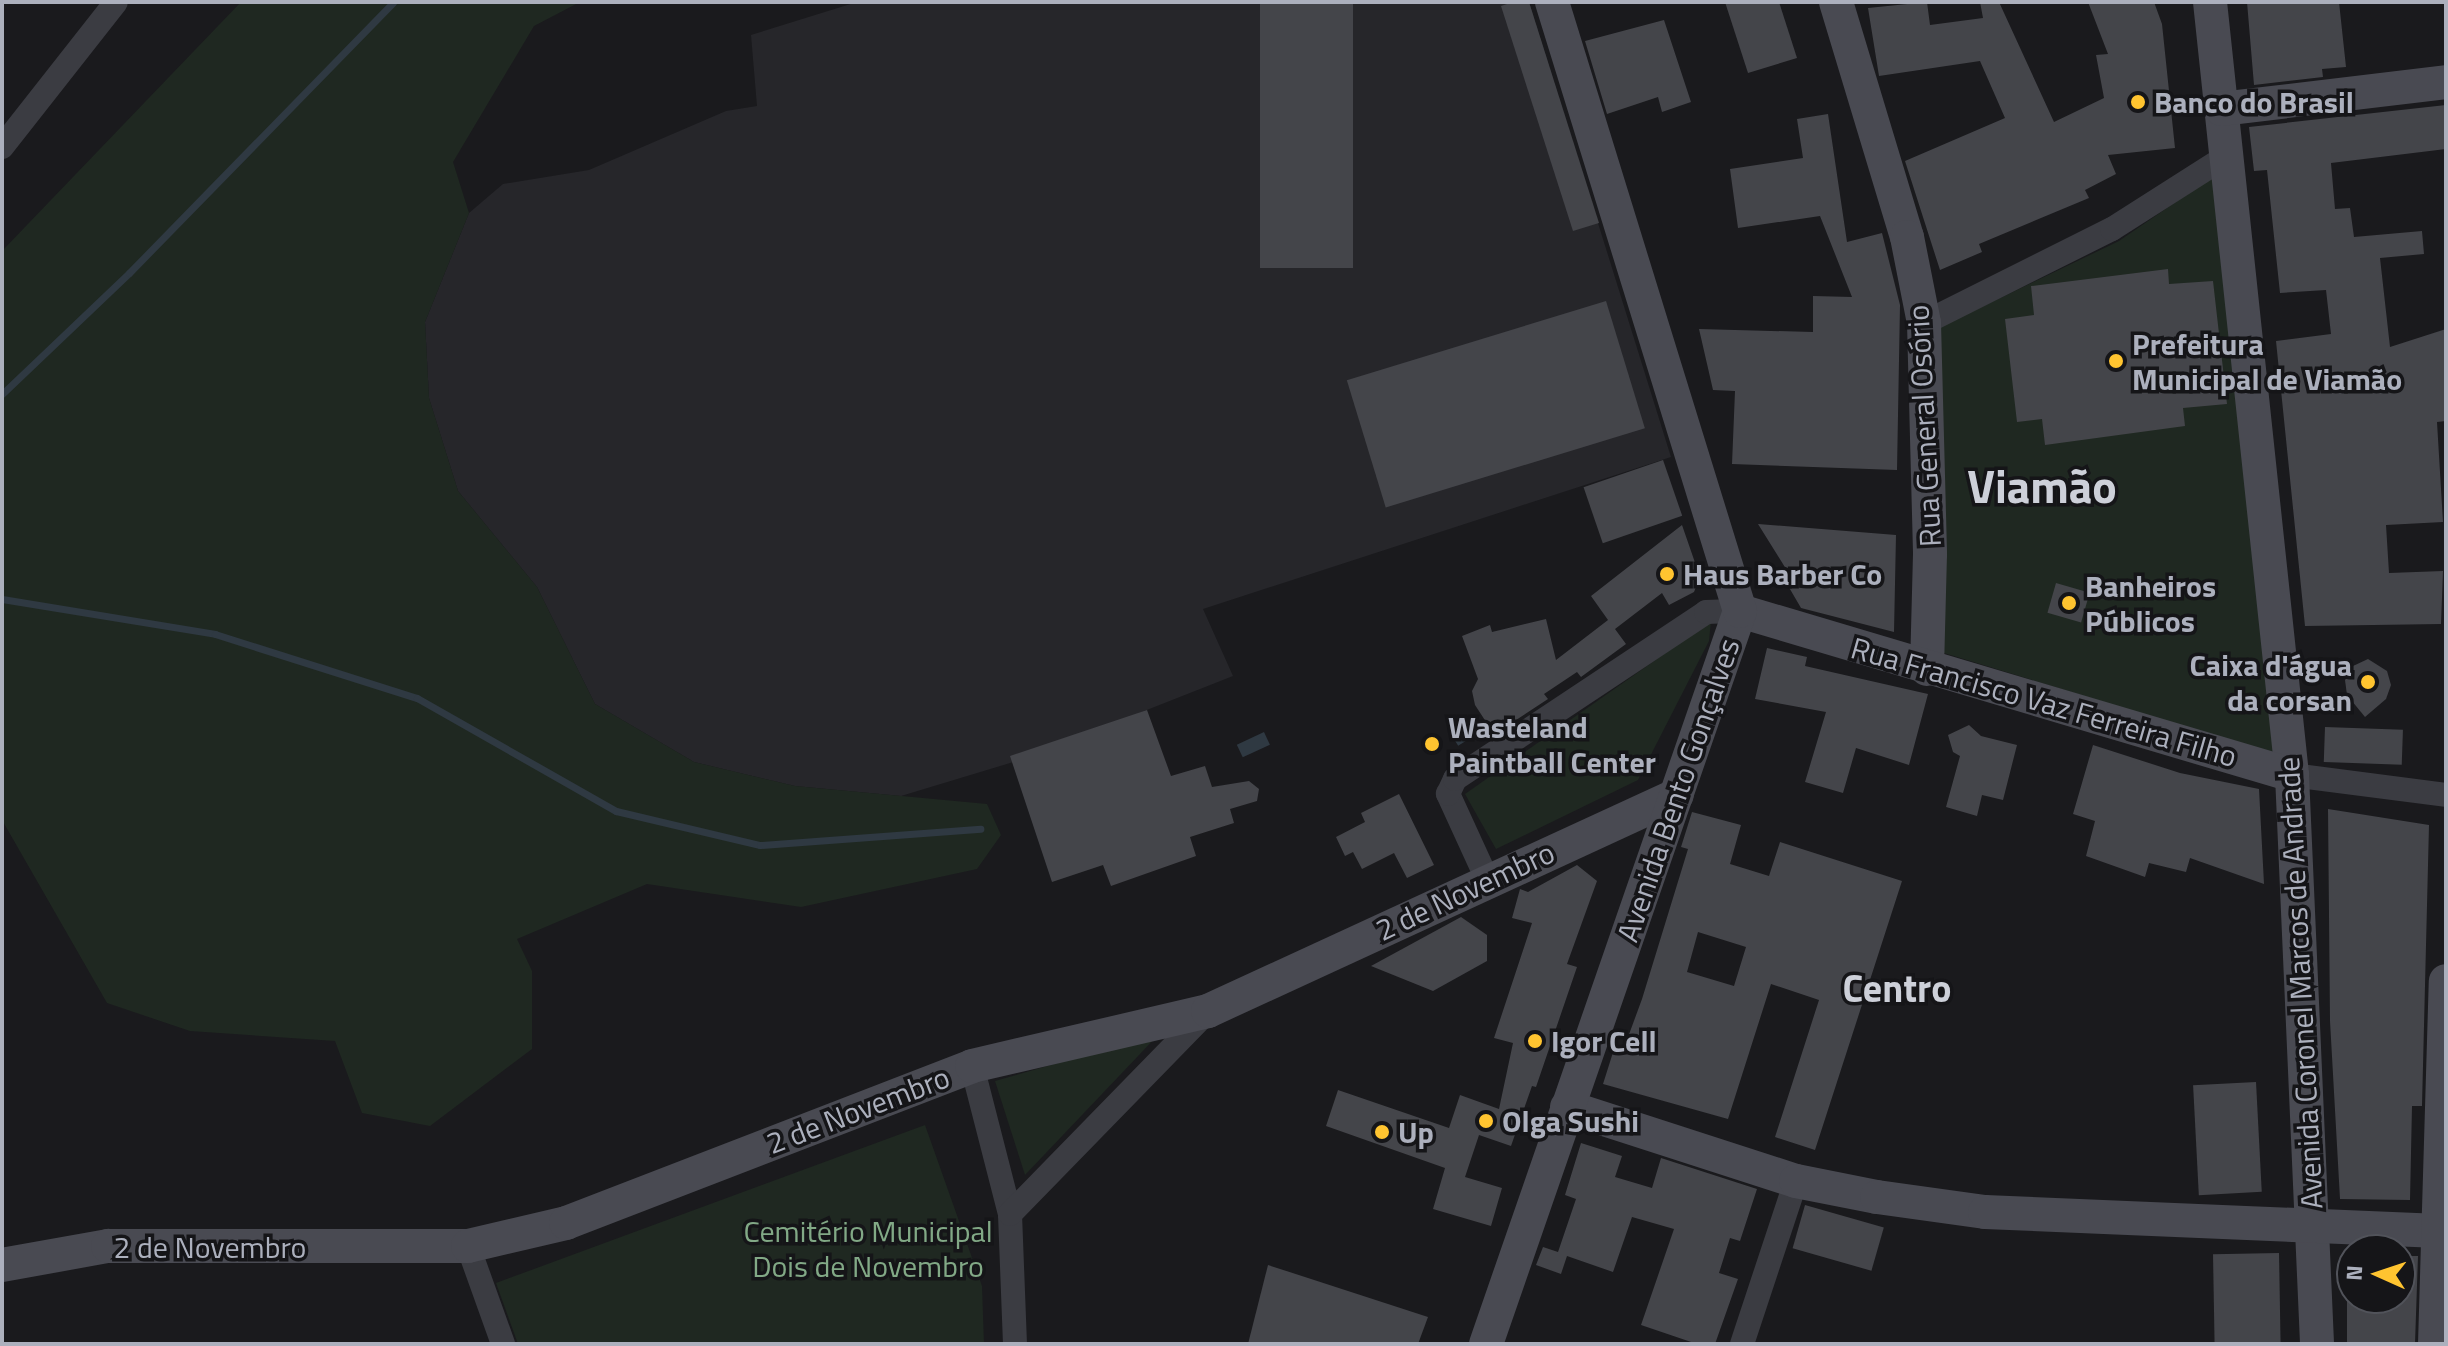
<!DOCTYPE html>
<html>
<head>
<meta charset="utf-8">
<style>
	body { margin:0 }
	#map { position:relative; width:2448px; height:1346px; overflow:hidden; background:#1a1a1d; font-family:"Titillium Web",sans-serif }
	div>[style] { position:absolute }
	.built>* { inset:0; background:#26262a }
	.green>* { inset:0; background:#1f2821 }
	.water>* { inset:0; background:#2f3942; transform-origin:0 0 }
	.stream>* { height:7px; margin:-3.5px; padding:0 3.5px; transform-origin:3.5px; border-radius:3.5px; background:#2f3942 }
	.building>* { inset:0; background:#44454a; transform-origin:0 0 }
	.street>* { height:24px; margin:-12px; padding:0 12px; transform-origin:12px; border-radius:12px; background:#3b3c42 }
	.secondary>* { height:34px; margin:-17px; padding:0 17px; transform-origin:17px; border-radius:17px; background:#494a52 }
	.dots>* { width:22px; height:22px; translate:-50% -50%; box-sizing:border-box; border:4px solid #151518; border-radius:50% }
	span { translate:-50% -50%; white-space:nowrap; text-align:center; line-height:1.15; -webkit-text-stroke:7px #151518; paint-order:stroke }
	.poi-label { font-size:30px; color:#acb0bd; font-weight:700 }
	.left { translate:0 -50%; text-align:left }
	.right { translate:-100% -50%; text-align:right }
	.street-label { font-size:30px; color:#acb0bd }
	.park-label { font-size:30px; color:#82a986 }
	.district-label { font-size:38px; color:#cdd0d9; font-weight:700 }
	.town-label { font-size:46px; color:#cdd0d9; font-weight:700 }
	.frame { position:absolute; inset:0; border:4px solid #acb0bd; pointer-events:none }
	.north { position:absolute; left:2336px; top:1234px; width:80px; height:80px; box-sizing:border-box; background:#151518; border:2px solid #51535a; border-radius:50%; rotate:273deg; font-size:22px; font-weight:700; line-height:32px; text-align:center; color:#acb0bd }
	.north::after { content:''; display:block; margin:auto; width:28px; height:36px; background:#ffc430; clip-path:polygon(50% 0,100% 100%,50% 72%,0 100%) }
</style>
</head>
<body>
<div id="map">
	<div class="built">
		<div style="clip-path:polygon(857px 2px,1529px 2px,1671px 457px,1203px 609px,1233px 676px,1020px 760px,901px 796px,795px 786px,694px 762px,595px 704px,537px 587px,458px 491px,429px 398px,425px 322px,469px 213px,503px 184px,589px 170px,726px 111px,757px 106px,751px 35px)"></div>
	</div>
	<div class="green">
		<div style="clip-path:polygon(241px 2px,580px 2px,534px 26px,453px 162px,469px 213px,425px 322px,429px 398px,458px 491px,537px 587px,595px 704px,694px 762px,795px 786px,987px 804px,1001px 835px,977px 869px,801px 907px,647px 884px,517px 939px,532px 971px,532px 1049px,430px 1126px,362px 1113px,335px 1041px,190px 1031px,107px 1003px,2px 820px,2px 251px)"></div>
		<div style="clip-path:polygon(2218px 173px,2283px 757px,1944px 653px,1936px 329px,2119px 241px)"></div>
		<div style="clip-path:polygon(1711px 621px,1709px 641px,1638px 780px,1496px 849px,1465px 794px)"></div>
		<div style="clip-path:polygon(1159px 1034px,1025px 1175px,995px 1081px)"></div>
		<div style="clip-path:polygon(925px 1125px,982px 1286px,984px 1344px,518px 1344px,496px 1283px)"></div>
	</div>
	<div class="water">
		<div style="left:1475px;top:720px;width:13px;height:28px;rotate:58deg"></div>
		<div style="left:1264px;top:732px;width:14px;height:30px;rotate:65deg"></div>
	</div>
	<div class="stream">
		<div style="left:2px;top:394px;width:175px;rotate:-43.6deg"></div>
		<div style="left:129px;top:273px;width:378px;rotate:-45.7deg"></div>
		<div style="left:2px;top:599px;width:216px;rotate:9.3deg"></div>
		<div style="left:215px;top:634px;width:212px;rotate:17.6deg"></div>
		<div style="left:417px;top:698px;width:229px;rotate:29.6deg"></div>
		<div style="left:616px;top:811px;width:148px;rotate:13.3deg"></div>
		<div style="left:760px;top:845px;width:221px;rotate:-4.2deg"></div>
	</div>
	<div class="building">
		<div style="left:1260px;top:2px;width:93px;height:266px"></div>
		<div style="clip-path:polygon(1513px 2px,1529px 2px,1599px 223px,1573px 231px,1501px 6px)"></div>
		<div style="clip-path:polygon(1725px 2px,1779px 2px,1797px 58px,1748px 73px)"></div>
		<div style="clip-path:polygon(1927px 2px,1930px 25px,1983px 18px,1980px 2px,1999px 2px,2054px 122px,2104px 98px,2096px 55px,2108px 54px,2088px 2px,2154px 2px,2162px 24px,2175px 148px,2108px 155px,2116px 174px,2085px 190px,2089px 198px,1979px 244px,1982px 252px,1940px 270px,1905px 161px,2005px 118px,1980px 61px,1879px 76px,1868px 8px)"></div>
		<div style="clip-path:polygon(2247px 2px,2339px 2px,2346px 67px,2322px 69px,2323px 77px,2254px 85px)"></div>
		<div style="clip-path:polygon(1664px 20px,1691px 102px,1662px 112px,1658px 97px,1607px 114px,1585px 41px)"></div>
		<div style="clip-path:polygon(2446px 105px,2446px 149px,2331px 163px,2335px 209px,2350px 208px,2354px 237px,2422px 231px,2424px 254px,2380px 258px,2390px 347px,2446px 329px,2446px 421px,2437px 422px,2443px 522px,2386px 525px,2389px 573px,2443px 571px,2441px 624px,2305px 626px,2276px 341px,2331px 334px,2326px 290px,2280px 293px,2267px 170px,2254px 171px,2249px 127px)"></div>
		<div style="clip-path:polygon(1828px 114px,1847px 242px,1882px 233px,1900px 305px,1897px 470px,1732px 464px,1735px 391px,1713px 390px,1699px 329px,1813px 332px,1813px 296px,1852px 297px,1820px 216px,1738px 228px,1730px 169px,1803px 158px,1797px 119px)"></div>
		<div style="clip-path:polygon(2168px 269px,2169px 284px,2213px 281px,2227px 404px,2183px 408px,2185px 426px,2045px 445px,2042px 419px,2017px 422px,2005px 319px,2034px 315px,2031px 286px)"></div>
		<div style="left:1606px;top:301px;width:133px;height:271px;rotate:73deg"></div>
		<div style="left:1663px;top:460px;width:59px;height:84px;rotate:71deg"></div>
		<div style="clip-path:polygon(1758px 524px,1896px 535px,1894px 632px,1801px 608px,1787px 584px,1796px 585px)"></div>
		<div style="clip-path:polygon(1682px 525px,1700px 577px,1694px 592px,1669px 605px,1662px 593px,1615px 629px,1626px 644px,1581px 677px,1577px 672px,1544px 694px,1548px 699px,1510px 724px,1508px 721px,1492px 731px,1475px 705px,1472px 691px,1478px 679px,1462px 636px,1490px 625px,1492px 632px,1546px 619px,1556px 660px,1608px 620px,1591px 596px)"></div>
		<div style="left:2056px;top:583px;width:35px;height:31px;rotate:16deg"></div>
		<div style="clip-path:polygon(1767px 648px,1807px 657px,1805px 666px,1928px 694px,1909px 765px,1856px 748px,1843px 793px,1805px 782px,1826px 712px,1755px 699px)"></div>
		<div style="clip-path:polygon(2368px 659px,2387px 671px,2391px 685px,2386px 699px,2365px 717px,2347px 695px,2345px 680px,2353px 666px)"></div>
		<div style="clip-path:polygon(1147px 710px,1171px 776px,1205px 766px,1212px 787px,1249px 781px,1259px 789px,1257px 801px,1230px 809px,1234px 823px,1190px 837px,1196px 856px,1111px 886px,1103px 865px,1052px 882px,1010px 756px)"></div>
		<div style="clip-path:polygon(1969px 725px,1981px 736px,2017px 745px,2003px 800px,1982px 795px,1977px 816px,1946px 807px,1960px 756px,1953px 752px,1948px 735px)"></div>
		<div style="left:2325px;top:727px;width:78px;height:35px;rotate:2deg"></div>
		<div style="clip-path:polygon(2093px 745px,2180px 773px,2259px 789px,2264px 884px,2190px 858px,2186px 872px,2149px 863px,2145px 877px,2086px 856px,2095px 821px,2073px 814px)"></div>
		<div style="clip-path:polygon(1399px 794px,1434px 865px,1407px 878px,1394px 853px,1362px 869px,1353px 852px,1345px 856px,1336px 837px,1365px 822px,1361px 813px)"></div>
		<div style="clip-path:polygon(2328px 809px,2429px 825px,2422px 1106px,2412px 1106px,2410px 1200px,2340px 1199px,2330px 1021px)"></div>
		<div style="clip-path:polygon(evenodd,1692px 812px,1741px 825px,1730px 864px,1769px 876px,1780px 842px,1902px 881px,1815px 1150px,1775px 1137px,1819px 1000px,1771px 984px,1728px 1119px,1603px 1084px,1615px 1046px,1624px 1048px,1642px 999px,1688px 849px,1681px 847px,1692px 812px,1698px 932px,1746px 947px,1734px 986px,1687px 972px,1698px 932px)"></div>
		<div style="clip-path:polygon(1577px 865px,1597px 881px,1567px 964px,1577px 967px,1536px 1087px,1532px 1086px,1511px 1146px,1479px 1135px,1465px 1177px,1502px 1188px,1491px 1226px,1433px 1209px,1445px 1168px,1326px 1126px,1338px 1090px,1449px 1128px,1460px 1095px,1499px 1109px,1513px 1043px,1494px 1038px,1532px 923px,1512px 918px,1520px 889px,1528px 892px)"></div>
		<div style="clip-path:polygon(1461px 917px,1487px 935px,1487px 961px,1433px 991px,1371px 966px)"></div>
		<div style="left:2256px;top:1082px;width:110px;height:63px;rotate:87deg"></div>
		<div style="clip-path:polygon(1581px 1143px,1622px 1156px,1615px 1177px,1652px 1188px,1661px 1158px,1757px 1189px,1740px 1241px,1730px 1238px,1719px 1273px,1738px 1279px,1715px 1344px,1697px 1344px,1641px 1325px,1674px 1229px,1632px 1217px,1613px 1272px,1567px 1256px,1561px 1274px,1536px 1265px,1543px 1247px,1558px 1252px,1576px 1199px,1565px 1195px)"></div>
		<div style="left:1805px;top:1205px;width:82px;height:45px;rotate:16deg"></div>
		<div style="left:2279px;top:1253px;width:91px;height:66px;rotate:89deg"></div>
		<div style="clip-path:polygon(2400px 1256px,2418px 1256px,2415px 1344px,2347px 1344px,2347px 1298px,2400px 1298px)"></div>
		<div style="clip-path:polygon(1268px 1265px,1428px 1317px,1418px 1344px,1248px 1344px)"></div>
	</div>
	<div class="street">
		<div style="left:2px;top:147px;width:184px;rotate:-51.8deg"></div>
		<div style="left:1924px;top:323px;width:210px;rotate:-26.6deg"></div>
		<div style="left:2112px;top:229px;width:134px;rotate:-32.5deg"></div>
		<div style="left:2292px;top:775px;width:155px;rotate:7.4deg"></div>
		<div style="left:1487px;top:879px;width:94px;rotate:-114.6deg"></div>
		<div style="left:1448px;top:794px;width:17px;rotate:-65deg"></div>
		<div style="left:1455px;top:779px;width:301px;rotate:-33.6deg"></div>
		<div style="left:1706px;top:612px;width:34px;rotate:-2deg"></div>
		<div style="left:972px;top:1066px;width:153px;rotate:75.6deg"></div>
		<div style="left:1010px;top:1214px;width:130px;rotate:87.8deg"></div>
		<div style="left:1010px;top:1214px;width:284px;rotate:-45.7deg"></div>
		<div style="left:468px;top:1246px;width:104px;rotate:70.3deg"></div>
		<div style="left:1742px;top:1344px;width:172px;rotate:-71.7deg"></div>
	</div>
	<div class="secondary">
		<div style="left:1836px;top:2px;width:245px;rotate:73.2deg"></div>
		<div style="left:1907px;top:237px;width:88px;rotate:78.8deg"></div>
		<div style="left:1924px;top:323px;width:231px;rotate:88.5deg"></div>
		<div style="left:1930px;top:554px;width:115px;rotate:91.5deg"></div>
		<div style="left:2210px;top:2px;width:777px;rotate:83.94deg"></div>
		<div style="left:2292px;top:775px;width:570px;rotate:87.48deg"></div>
		<div style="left:2221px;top:109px;width:227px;rotate:-6.8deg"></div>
		<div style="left:1740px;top:611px;width:576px;rotate:16.55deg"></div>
		<div style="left:1567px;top:1107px;width:241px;rotate:17.9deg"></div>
		<div style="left:1796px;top:1181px;width:83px;rotate:11.2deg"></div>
		<div style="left:1877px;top:1197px;width:109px;rotate:7.9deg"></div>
		<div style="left:1985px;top:1212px;width:461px;rotate:2.4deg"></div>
		<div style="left:2px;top:1265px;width:108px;rotate:-10.2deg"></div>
		<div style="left:108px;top:1246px;width:360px"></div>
		<div style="left:468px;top:1246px;width:101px;rotate:-13.2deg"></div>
		<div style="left:566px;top:1223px;width:435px;rotate:-21.1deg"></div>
		<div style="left:972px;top:1066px;width:242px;rotate:-13.1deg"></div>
		<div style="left:1208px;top:1011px;width:516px;rotate:-24.73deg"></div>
		<div style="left:1486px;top:1344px;width:776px;rotate:-70.89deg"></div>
		<div style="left:1740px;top:611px;width:637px;rotate:-107.16deg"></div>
		<div style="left:2435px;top:1344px;width:363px;rotate:-88.3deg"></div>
	</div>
	<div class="dots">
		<div style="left:2138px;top:102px;background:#ffc430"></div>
		<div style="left:2116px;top:361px;background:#ffc430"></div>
		<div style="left:1667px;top:574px;background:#ffc430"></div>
		<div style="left:2069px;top:603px;background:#ffc430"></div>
		<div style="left:2368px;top:682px;background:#ffc430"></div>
		<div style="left:1432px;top:744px;background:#ffc430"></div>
		<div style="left:1535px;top:1041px;background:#ffc430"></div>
		<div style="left:1486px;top:1121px;background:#ffc430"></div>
		<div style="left:1382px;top:1132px;background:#ffc430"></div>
	</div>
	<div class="poi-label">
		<span class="left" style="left:2154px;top:102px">Banco do Brasil</span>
		<span class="left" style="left:2132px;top:361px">Prefeitura<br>Municipal de Viamão</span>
		<span class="left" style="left:1683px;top:574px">Haus Barber Co</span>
		<span class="left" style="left:2085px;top:603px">Banheiros<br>Públicos</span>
		<span class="right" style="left:2352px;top:682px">Caixa d'água<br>da corsan</span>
		<span class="left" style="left:1448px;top:744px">Wasteland<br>Paintball Center</span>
		<span class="left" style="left:1551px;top:1041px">Igor Cell</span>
		<span class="left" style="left:1502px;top:1121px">Olga Sushi</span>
		<span class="left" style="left:1398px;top:1132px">Up</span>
	</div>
	<div class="street-label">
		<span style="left:1924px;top:426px;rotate:-93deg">Rua General Osório</span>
		<span style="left:2044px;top:702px;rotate:16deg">Rua Francisco Vaz Ferreira Filho</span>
		<span style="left:1678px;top:790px;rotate:-71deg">Avenida Bento Gonçalves</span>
		<span style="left:1465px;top:891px;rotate:-25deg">2 de Novembro</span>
		<span style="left:2300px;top:983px;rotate:-93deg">Avenida Coronel Marcos de Andrade</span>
		<span style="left:858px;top:1110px;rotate:-21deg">2 de Novembro</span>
		<span style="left:210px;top:1247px">2 de Novembro</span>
	</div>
	<div class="park-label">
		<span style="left:868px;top:1248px">Cemitério Municipal<br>Dois de Novembro</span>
	</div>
	<div class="district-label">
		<span style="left:1897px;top:989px">Centro</span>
	</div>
	<div class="town-label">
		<span style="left:2042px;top:486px">Viamão</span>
	</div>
	<div class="frame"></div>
	<div class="north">N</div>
</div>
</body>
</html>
